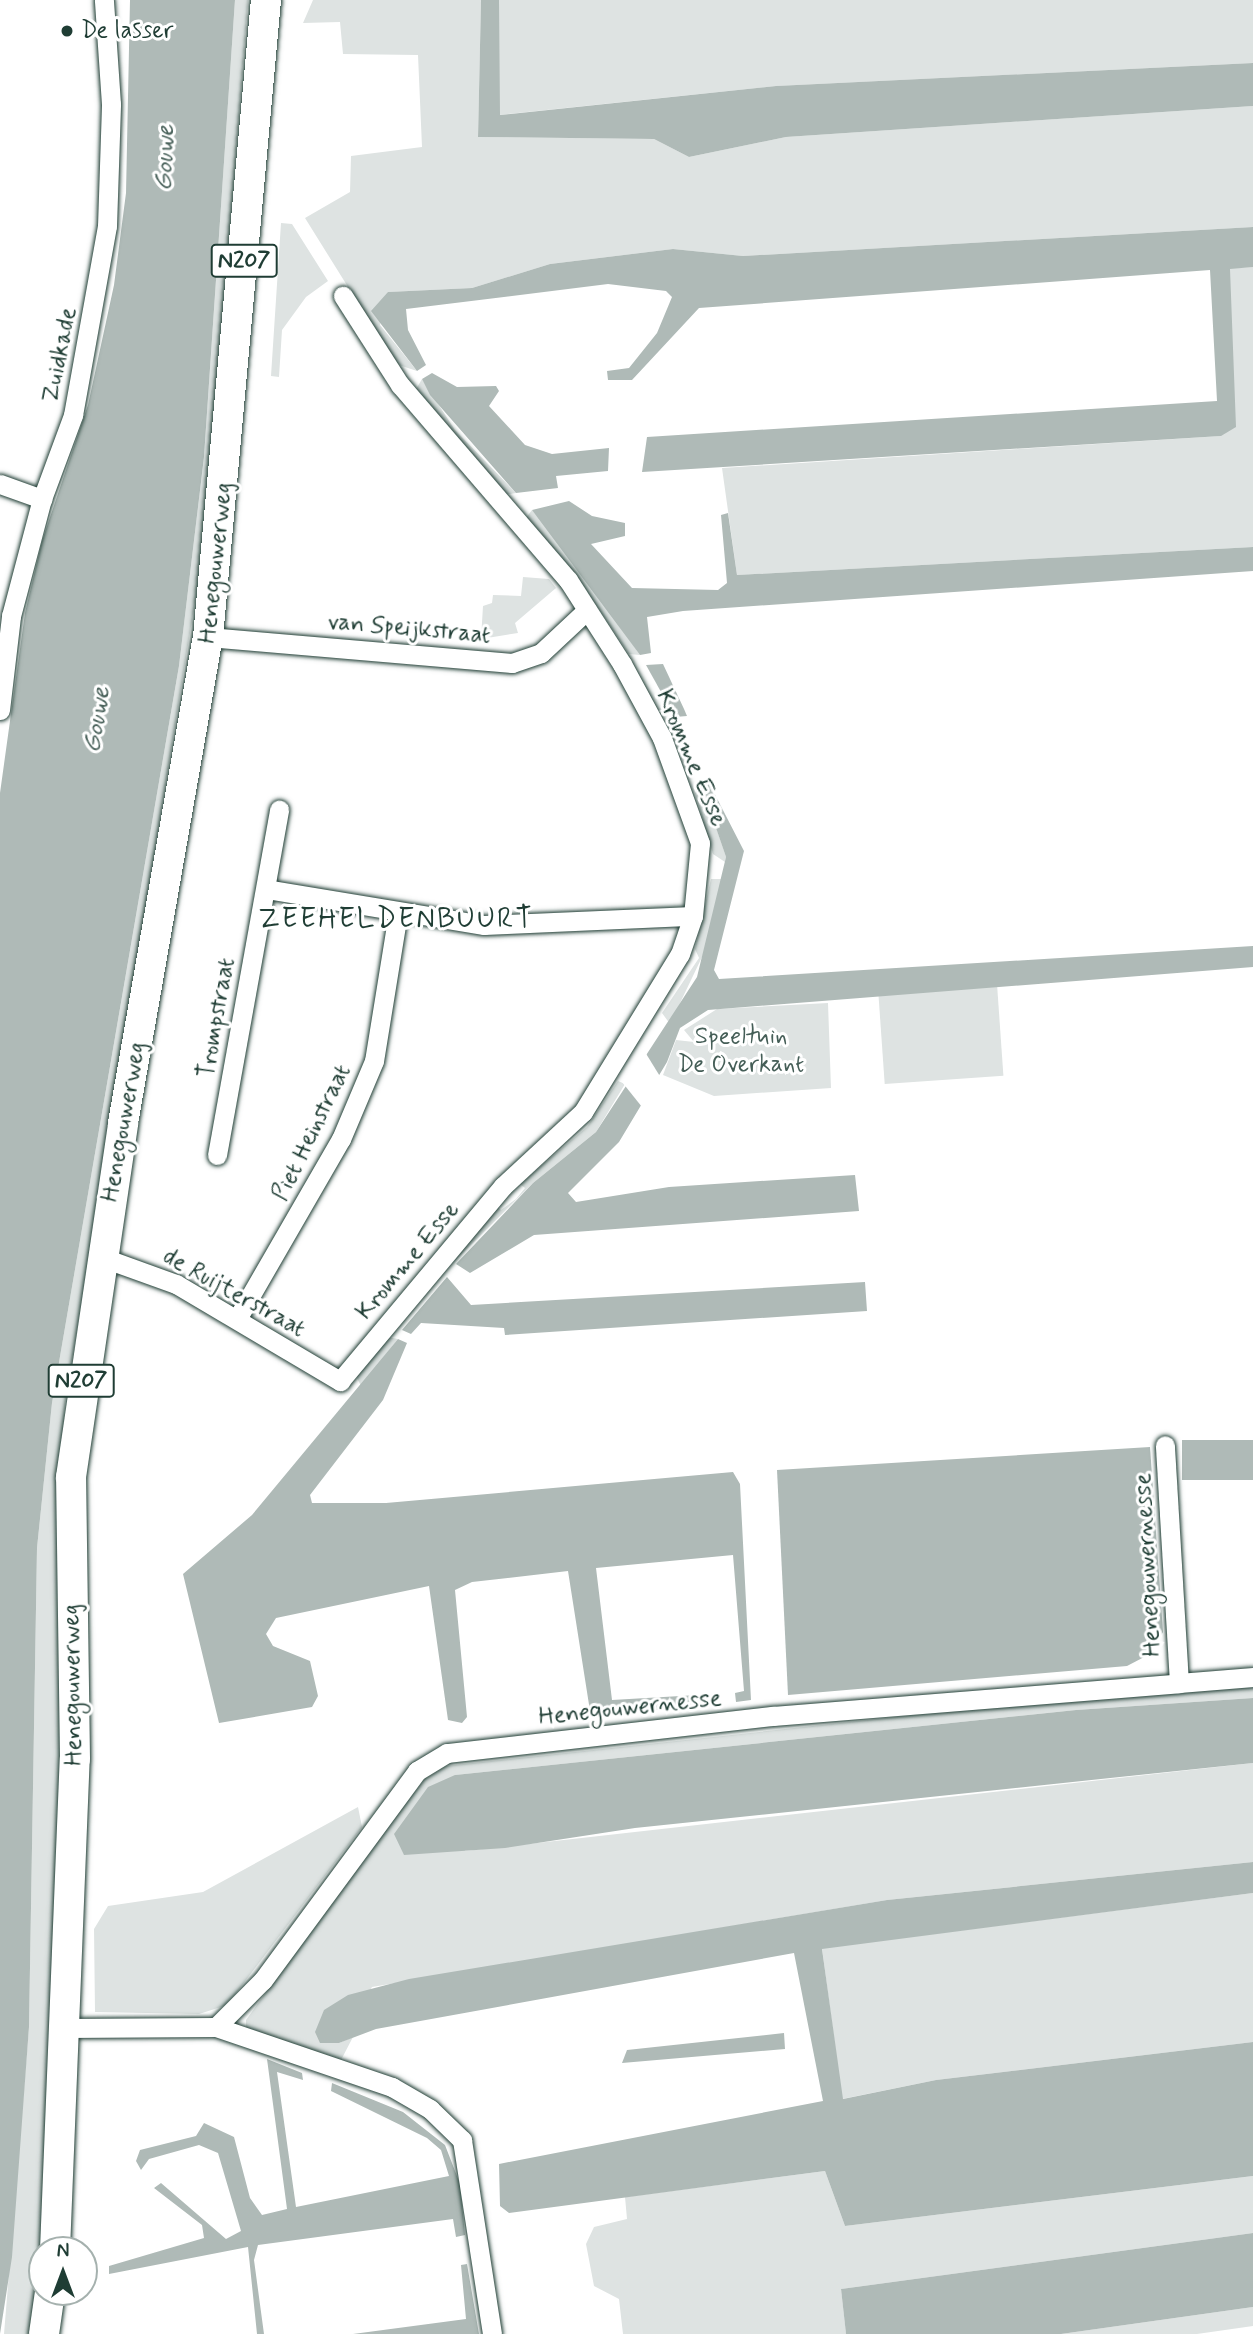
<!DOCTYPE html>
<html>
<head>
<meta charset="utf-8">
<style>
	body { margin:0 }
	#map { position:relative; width:1253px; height:2334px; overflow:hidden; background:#fff; font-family:Mynerve,sans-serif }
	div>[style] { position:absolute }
	.green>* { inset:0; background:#dee3e2; transform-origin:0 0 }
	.water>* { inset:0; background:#afbab7; transform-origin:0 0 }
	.pier>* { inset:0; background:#fff }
	.roads { filter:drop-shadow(0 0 2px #1f3d34) drop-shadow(0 0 2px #1f3d34) }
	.minor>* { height:19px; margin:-9.5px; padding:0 9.5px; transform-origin:9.5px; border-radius:9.5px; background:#fff }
	.primary>* { height:30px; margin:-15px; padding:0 15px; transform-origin:15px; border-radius:15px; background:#fff }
	.dots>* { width:19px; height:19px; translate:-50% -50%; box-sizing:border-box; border:4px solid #fff; border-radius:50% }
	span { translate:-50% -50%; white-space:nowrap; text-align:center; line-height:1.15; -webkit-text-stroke:6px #fff; paint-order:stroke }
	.shield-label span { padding:2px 5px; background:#fff; border:2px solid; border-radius:5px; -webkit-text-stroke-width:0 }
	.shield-label { font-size:23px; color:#1f3d34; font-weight:700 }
	.poi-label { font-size:24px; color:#1f3d34 }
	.left { translate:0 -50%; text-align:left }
	.street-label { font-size:24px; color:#1f3d34 }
	.park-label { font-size:24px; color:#455e57 }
	.water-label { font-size:26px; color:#4a625b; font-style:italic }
	.quarter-label { font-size:28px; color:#1f3d34; letter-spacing:2px }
	.north { position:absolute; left:28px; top:2236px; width:70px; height:70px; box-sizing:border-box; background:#fff; border:2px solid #a5b1ae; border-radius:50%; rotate:0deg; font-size:19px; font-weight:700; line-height:28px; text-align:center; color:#1f3d34 }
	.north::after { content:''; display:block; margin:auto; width:24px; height:32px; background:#1f3d34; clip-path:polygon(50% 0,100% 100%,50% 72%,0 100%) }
</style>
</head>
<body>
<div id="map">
	<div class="green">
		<div style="clip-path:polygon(235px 0,248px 0,205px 540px,65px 1403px,57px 1547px,62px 1725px,42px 2254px,32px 2334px,4px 2334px,29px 2027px,37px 1548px,52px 1403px,179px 666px,204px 457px)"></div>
		<div style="clip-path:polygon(313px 0,481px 0,478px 137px,654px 139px,689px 157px,786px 137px,1253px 106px,1253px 227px,743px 256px,673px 249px,550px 264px,472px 288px,388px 292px,380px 325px,417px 371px,396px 364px,305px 218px,350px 192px,351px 156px,422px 147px,418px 55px,343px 54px,340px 22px,303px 23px)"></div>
		<div style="clip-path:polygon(499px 0,1253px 0,1253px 63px,776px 86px,499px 115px)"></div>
		<div style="clip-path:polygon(281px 223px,292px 224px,328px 281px,306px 297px,282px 330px,279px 377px,271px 376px)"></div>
		<div style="clip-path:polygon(1253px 267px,1253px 547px,737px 575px,722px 468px,1221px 436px,1230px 268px)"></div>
		<div style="clip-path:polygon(422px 379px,455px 430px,516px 493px,504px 495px,415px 391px)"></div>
		<div style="clip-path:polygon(532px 510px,552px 530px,640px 655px,629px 654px,579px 579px,526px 518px)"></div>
		<div style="clip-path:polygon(523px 577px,549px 579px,556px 588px,515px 623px,518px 633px,481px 639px,483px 606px,492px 603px,493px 595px,521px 596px)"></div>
		<div style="clip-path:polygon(701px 782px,726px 857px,725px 862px,713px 854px,695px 793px)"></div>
		<div style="clip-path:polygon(711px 879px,724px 879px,703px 955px,670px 1024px,662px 1013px,699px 958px,695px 949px)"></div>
		<div style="left:997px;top:984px;width:92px;height:119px;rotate:86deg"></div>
		<div style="clip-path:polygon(828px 1003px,831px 1088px,714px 1096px,663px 1075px,676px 1040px,694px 1042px,684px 1030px,717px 1009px)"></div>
		<div style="clip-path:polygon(618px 1081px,625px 1084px,596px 1132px,533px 1183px,453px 1263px,496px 1205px,501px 1210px,516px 1199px,525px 1188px,520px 1184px,587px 1127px)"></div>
		<div style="clip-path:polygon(387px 1337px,398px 1339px,361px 1386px,356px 1376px)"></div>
		<div style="clip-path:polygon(1253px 1687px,1253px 1698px,1076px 1710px,455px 1775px,465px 1851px,1253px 1763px,1253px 1862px,887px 1900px,372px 1987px,339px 2043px,353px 2037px,341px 2060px,246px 2030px,246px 2020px,383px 1832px,425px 1779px,446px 1766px,1071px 1698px)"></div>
		<div style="clip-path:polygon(358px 1807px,362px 1827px,227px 2005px,199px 2014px,95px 2012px,94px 1929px,108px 1906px,203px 1892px)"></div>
		<div style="clip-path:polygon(1253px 1893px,1253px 2042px,936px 2080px,842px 2099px,822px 1948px)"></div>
		<div style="clip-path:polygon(825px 2171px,845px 2226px,1253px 2176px,1253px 2233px,841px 2289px,846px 2334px,623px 2334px,619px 2299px,594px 2286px,586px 2244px,594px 2227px,627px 2219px,625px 2197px)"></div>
		<div style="clip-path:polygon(1253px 2307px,1253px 2326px,1197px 2334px,1061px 2334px)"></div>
	</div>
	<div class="water">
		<div style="clip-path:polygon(130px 0,235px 0,204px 457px,179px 666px,52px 1403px,37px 1548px,29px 2027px,12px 2257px,0 2334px,0 793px,25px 613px,42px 541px,88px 405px,114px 285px,126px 193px)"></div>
		<div style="clip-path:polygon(481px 0,499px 0,500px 115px,776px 86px,1253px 63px,1253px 106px,786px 137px,689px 157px,654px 139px,478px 137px)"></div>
		<div style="clip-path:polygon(1253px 227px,1253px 267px,1230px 269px,1236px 427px,1221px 436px,642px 472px,647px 437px,1217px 401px,1210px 270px,699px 308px,632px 380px,608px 380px,607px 371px,629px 368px,657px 333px,672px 297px,666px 291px,608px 284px,406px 309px,408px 330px,426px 365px,417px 371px,371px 311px,388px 292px,472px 288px,550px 264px,673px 249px,743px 256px)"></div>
		<div style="clip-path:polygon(432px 373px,457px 387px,496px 386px,499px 391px,489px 406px,525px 445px,552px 454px,609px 448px,608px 471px,556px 476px,558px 488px,516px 493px,430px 395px,422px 379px)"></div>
		<div style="clip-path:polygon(569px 501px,592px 516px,625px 523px,625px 536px,591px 544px,632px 588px,718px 590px,727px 583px,721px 515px,728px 513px,737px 575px,1253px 547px,1253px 571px,683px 611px,647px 617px,651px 653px,640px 655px,532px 510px)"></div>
		<div style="clip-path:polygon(663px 664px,684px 709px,687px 716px,675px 717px,646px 665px)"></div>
		<div style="clip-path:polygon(707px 779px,744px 851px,714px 970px,719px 979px,1253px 946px,1253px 967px,708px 1010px,680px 1028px,667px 1062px,619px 1142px,568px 1193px,576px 1202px,669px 1187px,855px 1175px,859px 1211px,534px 1235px,470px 1273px,456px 1264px,533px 1183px,596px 1132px,697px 977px,726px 857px,701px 784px)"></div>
		<div style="clip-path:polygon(447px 1277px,471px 1305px,865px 1282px,867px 1311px,505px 1335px,504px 1328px,421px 1323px,411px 1334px,402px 1330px)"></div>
		<div style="clip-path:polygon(398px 1339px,407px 1343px,383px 1400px,310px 1495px,312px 1503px,386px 1503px,733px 1472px,740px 1484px,751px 1700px,736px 1702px,735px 1693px,744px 1691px,733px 1555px,596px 1568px,612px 1700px,715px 1694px,716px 1704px,596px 1716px,590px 1711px,568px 1571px,472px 1582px,455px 1590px,467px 1717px,462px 1723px,448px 1720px,429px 1586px,276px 1618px,266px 1634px,273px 1646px,310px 1661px,318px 1696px,312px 1707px,219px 1723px,183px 1574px,252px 1515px)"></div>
		<div style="left:1253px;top:1440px;width:40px;height:71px;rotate:90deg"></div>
		<div style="clip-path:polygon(1150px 1447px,1163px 1632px,1150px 1654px,1127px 1666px,788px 1695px,777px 1470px)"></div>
		<div style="clip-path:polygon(1253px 1698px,1253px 1763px,635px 1828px,505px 1848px,404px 1855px,394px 1834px,428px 1787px,455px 1775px,1076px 1710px)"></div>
		<div style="clip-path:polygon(1253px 1862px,1253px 1893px,822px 1949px,843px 2099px,936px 2080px,1253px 2042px,1253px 2176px,845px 2226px,825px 2171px,509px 2213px,500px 2206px,499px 2164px,823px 2101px,794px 1953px,376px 2029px,339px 2043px,320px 2043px,315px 2032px,324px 2010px,348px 1995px,409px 1979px,887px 1900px)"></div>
		<div style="clip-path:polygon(784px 2033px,785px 2049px,622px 2063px,627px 2050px)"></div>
		<div style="clip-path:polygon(267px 2059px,302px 2073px,303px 2080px,277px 2072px,296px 2207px,449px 2176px,441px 2150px,427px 2138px,331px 2091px,332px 2083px,403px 2112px,445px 2145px,460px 2184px,465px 2235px,456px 2237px,453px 2219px,258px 2245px,254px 2260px,264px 2334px,257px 2334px,248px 2247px,109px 2274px,109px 2266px,204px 2238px,202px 2225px,154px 2188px,161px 2183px,226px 2239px,241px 2231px,218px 2153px,199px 2145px,149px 2159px,141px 2170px,136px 2161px,140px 2150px,196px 2136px,204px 2123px,234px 2137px,250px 2198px,262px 2215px,287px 2209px)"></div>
		<div style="clip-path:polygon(1253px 2233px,1253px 2307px,1061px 2334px,846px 2334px,841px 2289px)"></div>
		<div style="clip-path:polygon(467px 2264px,479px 2334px,353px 2334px,466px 2319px,461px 2265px)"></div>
	</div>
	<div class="pier">
		<div style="clip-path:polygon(645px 1052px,661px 1078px,642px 1107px,622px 1082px)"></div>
	</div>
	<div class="roads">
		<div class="minor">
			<div style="left:0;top:484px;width:45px;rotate:19.7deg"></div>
			<div style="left:208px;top:637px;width:305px;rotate:4.9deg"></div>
			<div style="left:512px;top:663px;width:31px;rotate:-19deg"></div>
			<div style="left:541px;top:653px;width:63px;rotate:-43.1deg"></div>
			<div style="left:0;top:710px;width:95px;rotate:-83.3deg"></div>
			<div style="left:11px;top:616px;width:121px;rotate:-75.2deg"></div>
			<div style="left:42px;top:499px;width:90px;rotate:-69.7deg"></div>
			<div style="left:73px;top:415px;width:192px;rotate:-79.8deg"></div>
			<div style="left:107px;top:226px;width:122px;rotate:-88.1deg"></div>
			<div style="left:111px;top:104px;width:104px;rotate:-93.9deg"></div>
			<div style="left:266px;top:889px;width:221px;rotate:9.4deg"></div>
			<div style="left:484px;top:925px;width:209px;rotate:-2.5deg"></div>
			<div style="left:217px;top:1155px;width:351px;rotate:-79.8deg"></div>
			<div style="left:101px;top:1257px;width:80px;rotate:19.8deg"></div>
			<div style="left:176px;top:1284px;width:191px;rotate:30.6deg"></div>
			<div style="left:340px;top:1381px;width:254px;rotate:-50.1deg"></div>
			<div style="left:503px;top:1186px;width:109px;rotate:-42.8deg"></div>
			<div style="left:583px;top:1112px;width:185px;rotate:-58.5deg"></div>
			<div style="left:680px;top:954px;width:40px;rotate:-71.1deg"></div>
			<div style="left:693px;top:916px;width:73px;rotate:-84.5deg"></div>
			<div style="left:700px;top:843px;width:112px;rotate:-109.9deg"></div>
			<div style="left:662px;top:738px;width:84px;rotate:-118.4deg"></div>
			<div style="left:622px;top:664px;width:100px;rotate:-122.7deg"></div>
			<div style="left:568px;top:580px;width:257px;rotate:-130.7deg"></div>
			<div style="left:400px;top:385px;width:106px;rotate:-122.6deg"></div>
			<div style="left:237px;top:1319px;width:208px;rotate:-60deg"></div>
			<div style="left:341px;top:1139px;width:85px;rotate:-67.1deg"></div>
			<div style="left:374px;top:1061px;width:150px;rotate:-80.8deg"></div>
			<div style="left:1179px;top:1683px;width:74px;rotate:-4.6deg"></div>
			<div style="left:216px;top:2027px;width:66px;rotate:-45deg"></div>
			<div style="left:263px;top:1980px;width:260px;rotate:-53.6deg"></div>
			<div style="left:417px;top:1771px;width:35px;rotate:-31deg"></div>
			<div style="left:447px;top:1753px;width:328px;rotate:-6.5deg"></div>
			<div style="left:773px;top:1716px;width:407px;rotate:-4.6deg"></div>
			<div style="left:1179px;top:1683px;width:238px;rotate:-93.4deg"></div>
			<div style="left:66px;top:2028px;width:150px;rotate:-0.4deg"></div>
			<div style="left:216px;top:2027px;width:186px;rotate:18.8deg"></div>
			<div style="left:392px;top:2087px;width:44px;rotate:30.1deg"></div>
			<div style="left:430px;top:2109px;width:45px;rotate:44.1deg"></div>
			<div style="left:462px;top:2140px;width:196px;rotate:81.2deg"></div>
		</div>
		<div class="primary">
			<div style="left:55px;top:2250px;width:491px;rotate:-87.7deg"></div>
			<div style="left:75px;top:1759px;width:282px;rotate:-90.8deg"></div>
			<div style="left:71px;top:1477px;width:358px;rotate:-81.6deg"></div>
			<div style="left:123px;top:1123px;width:493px;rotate:-80.1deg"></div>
			<div style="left:208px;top:637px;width:640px;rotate:-84.8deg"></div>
			<div style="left:44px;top:2334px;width:42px;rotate:-81.9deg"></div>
		</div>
	</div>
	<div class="dots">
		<div style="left:67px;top:31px;background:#1f3d34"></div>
	</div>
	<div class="shield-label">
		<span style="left:244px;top:261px">N207</span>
		<span style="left:81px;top:1381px">N207</span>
	</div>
	<div class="poi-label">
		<span class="left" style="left:81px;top:31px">De lasser</span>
	</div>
	<div class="street-label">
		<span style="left:60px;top:355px;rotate:-79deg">Zuidkade</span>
		<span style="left:216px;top:563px;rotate:-84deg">Henegouwerweg</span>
		<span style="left:409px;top:629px;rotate:5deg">van Speijkstraat</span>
		<span style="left:691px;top:758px;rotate:67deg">Kromme Esse</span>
		<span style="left:217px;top:1018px;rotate:-80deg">Trompstraat</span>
		<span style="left:124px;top:1122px;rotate:-80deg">Henegouwerweg</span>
		<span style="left:312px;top:1133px;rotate:-64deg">Piet Heinstraat</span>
		<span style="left:408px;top:1261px;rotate:-50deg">Kromme Esse</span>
		<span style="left:234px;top:1293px;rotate:29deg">de Ruijterstraat</span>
		<span style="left:1148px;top:1565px;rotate:-93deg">Henegouwernesse</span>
		<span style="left:73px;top:1685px;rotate:-91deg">Henegouwerweg</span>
		<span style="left:630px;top:1708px;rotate:-6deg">Henegouwernesse</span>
	</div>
	<div class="park-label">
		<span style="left:741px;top:1051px">Speeltuin<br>De Overkant</span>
	</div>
	<div class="water-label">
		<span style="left:166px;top:158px;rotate:-88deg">Gouwe</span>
		<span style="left:98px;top:720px;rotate:-81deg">Gouwe</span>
	</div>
	<div class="quarter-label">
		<span style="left:396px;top:920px">ZEEHELDENBUURT</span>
	</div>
	<div class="north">N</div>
</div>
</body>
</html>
